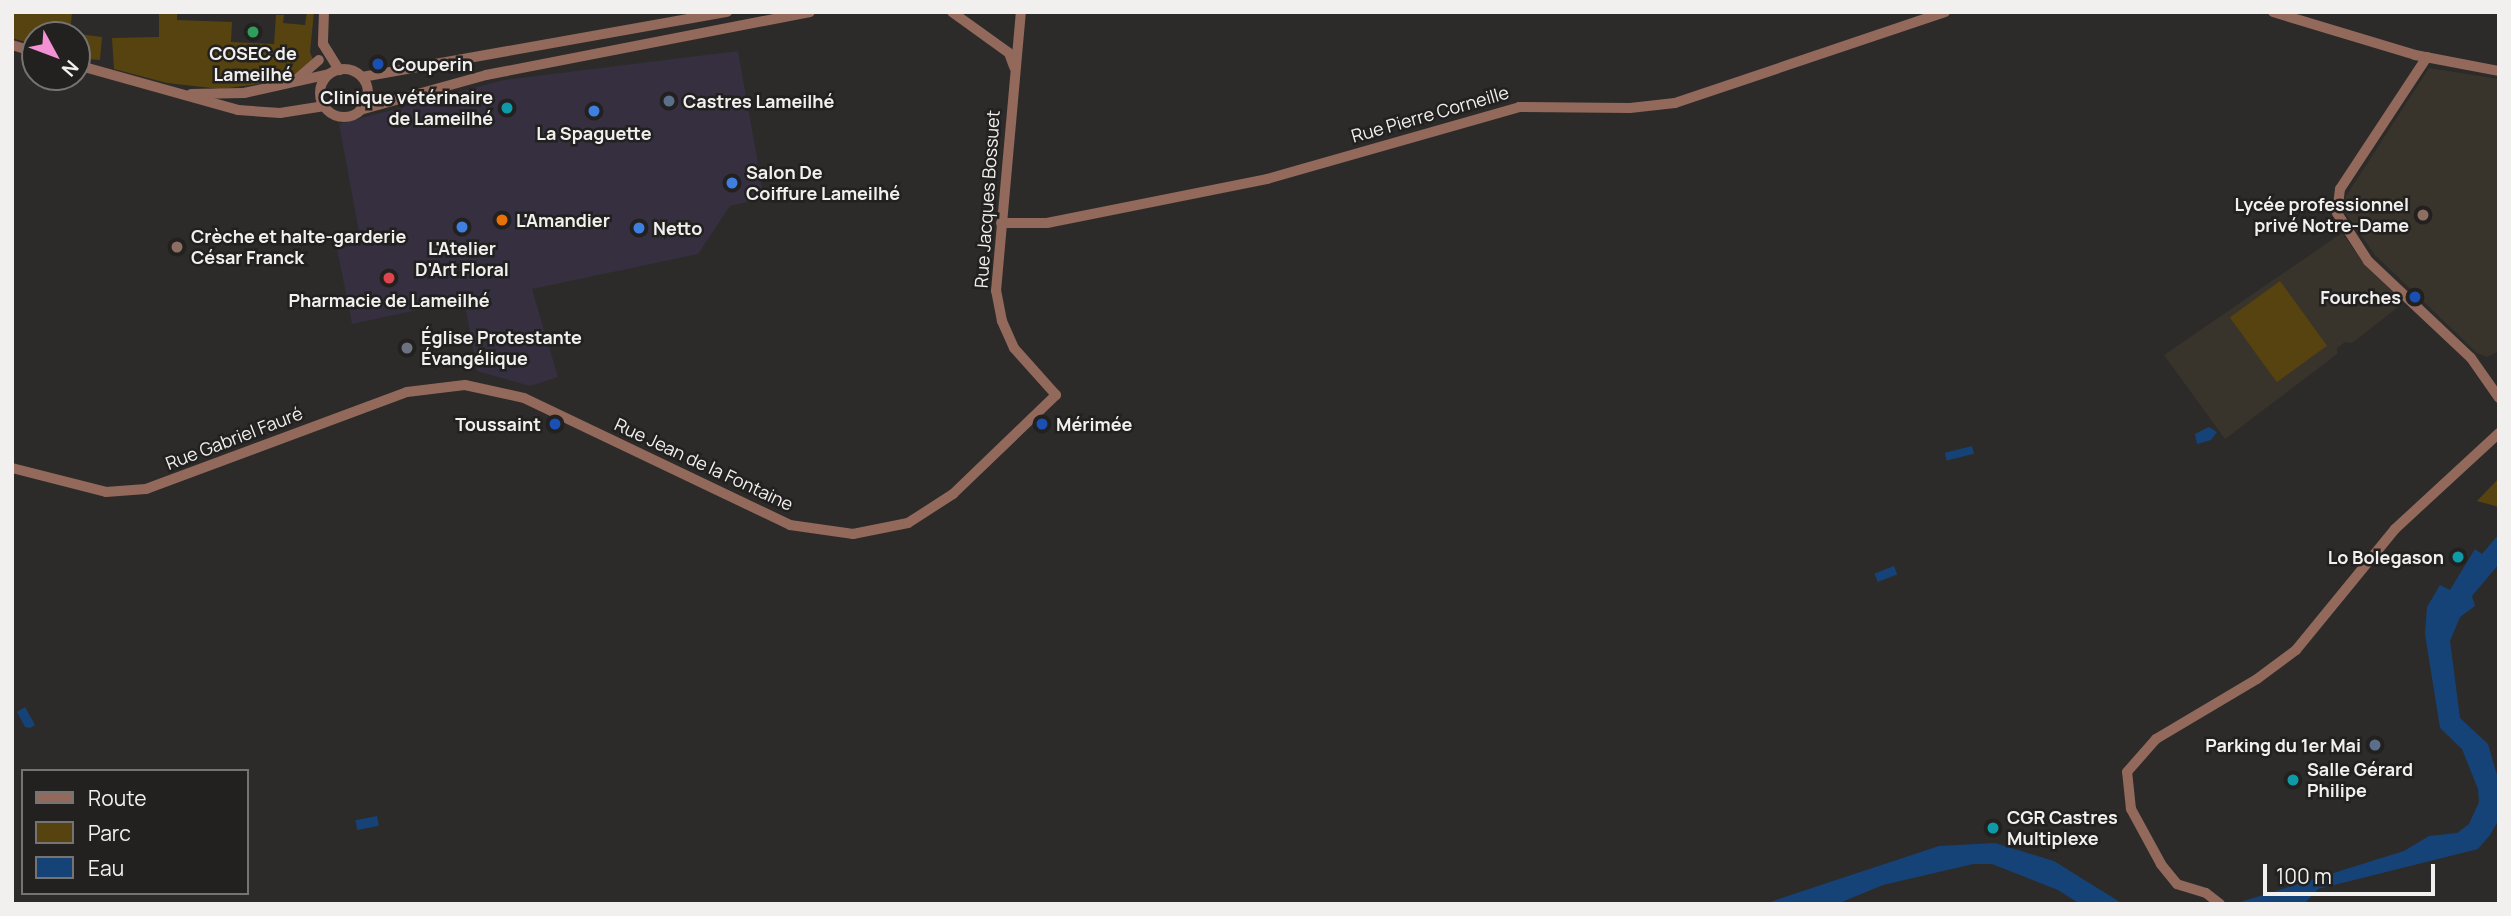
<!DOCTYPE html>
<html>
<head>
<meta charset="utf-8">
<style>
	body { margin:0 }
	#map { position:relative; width:2511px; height:916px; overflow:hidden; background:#2c2b29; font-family:Manrope,sans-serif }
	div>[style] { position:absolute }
	.commercial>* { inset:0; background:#352f40 }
	.built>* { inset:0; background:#38342c }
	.green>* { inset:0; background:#574310; transform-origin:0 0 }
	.water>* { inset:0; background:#154377; transform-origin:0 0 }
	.tertiary>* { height:10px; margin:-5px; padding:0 5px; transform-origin:5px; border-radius:5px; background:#92695b }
	.tertiary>.ring { margin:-5px; padding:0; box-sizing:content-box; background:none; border:10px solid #92695b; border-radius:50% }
	.dots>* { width:19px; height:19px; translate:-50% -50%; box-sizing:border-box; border:4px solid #22211f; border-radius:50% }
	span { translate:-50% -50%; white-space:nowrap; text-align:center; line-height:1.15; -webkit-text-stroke:5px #22211f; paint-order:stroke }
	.poi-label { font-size:18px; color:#f1f0ef; font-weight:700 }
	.left { translate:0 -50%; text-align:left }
	.right { translate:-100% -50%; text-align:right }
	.street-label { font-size:18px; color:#f1f0ef }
	.frame { position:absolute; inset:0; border:14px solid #f1f0ef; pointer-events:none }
	.legend { position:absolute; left:21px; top:769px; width:228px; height:126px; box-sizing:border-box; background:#22211f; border:2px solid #757472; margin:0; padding:9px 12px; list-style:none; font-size:21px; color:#f1f0ef }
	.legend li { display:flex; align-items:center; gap:14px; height:35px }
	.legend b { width:35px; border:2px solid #757472 }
	.north { position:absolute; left:21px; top:21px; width:70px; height:70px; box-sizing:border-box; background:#22211f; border:2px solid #757472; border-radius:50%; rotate:131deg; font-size:19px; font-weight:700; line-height:28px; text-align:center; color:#f1f0ef }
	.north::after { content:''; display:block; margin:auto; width:24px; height:32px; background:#f491d4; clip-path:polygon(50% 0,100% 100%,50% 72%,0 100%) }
	.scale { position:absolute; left:2263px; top:864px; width:172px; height:32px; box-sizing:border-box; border:4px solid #f1f0ef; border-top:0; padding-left:9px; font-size:21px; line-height:24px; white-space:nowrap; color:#f1f0ef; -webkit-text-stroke:5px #22211f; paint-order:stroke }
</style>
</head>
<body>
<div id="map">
	<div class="commercial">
		<div style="clip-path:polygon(738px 51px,764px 198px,730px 206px,698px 254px,532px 289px,558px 377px,530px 386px,477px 371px,464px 300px,352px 324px,337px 249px,361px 243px,339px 124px,504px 80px)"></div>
	</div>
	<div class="built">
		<div style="clip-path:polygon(2429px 68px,2499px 79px,2499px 351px,2487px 357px,2477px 353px,2375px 255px,2344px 211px,2346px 196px)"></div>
		<div style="clip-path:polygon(2342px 233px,2365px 265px,2400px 299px,2398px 307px,2352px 343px,2345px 342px,2337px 348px,2337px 354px,2225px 439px,2164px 355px)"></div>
	</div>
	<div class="green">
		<div style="clip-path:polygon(12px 12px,72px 12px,70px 33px,102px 37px,100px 60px,77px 58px,77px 35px,35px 35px,35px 45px,12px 38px)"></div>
		<div style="clip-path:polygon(159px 12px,177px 12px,177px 20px,232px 22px,231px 42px,274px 44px,276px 15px,284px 15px,283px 23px,305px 25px,307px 12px,314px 12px,310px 52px,313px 60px,299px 74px,273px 82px,221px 89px,167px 83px,114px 69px,112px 38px,159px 37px)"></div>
		<div style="left:2280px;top:281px;width:80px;height:62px;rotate:54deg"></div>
		<div style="clip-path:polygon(2499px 478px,2499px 507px,2477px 501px)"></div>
	</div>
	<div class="water">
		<div style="clip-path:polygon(2209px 427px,2217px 432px,2211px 440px,2197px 444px,2195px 434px)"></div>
		<div style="left:1972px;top:446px;width:8px;height:28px;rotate:76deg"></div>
		<div style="clip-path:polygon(2499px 534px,2499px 564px,2472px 596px,2475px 606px,2460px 617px,2450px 641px,2460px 718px,2488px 744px,2499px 782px,2499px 819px,2490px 835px,2478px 849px,2318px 889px,2304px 904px,2234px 904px,2404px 851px,2429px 836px,2457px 833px,2469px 824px,2479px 802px,2478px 789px,2462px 749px,2440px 728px,2425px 634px,2427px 607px,2440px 585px,2450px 590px,2475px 549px,2482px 554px)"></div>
		<div style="left:1894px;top:566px;width:9px;height:21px;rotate:69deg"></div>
		<div style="clip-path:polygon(25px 707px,35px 725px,30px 728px,25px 727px,17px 712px)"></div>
		<div style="left:377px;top:816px;width:10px;height:22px;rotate:79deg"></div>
		<div style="clip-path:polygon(1995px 843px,2054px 861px,2123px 904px,2080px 904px,2058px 890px,1992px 864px,1973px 864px,1883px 885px,1837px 904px,1764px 904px,1939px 846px)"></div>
	</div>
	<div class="tertiary">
		<div style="left:324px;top:12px;width:32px;rotate:92deg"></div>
		<div style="left:323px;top:44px;width:31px;rotate:58deg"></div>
		<div style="left:952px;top:12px;width:70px;rotate:35.7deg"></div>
		<div style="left:1009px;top:53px;width:15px;rotate:70deg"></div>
		<div style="left:2273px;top:12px;width:148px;rotate:16.8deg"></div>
		<div style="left:2415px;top:55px;width:86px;rotate:10.8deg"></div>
		<div style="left:12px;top:45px;width:24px;rotate:17deg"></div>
		<div style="left:2427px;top:57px;width:158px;rotate:123.4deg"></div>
		<div style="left:2340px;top:189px;width:24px;rotate:97deg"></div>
		<div style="left:2337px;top:213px;width:57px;rotate:57.1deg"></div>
		<div style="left:2368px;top:261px;width:141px;rotate:43.3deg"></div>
		<div style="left:2471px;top:358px;width:49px;rotate:55deg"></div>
		<div style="left:77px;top:65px;width:167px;rotate:15.6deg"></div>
		<div style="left:238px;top:110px;width:42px;rotate:4.1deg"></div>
		<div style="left:280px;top:113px;width:45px;rotate:-9deg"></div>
		<div class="ring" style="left:320px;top:69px;width:38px;height:38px"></div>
		<div style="left:362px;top:77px;width:371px;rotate:-10.1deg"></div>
		<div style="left:297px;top:79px;width:29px;rotate:-41deg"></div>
		<div style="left:191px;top:94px;width:53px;rotate:-1.1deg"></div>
		<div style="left:244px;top:93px;width:87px;rotate:-12.6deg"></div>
		<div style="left:360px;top:110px;width:131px;rotate:-15.5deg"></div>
		<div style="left:486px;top:75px;width:330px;rotate:-11deg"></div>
		<div style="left:1001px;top:223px;width:46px"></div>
		<div style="left:1047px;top:223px;width:224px;rotate:-11.3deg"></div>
		<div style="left:1267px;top:179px;width:262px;rotate:-15.9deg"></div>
		<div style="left:1519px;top:107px;width:111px;rotate:0.5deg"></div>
		<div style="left:1630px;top:108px;width:45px;rotate:-6.3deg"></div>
		<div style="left:1675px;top:103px;width:285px;rotate:-18.6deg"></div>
		<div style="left:12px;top:468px;width:97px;rotate:14.3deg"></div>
		<div style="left:106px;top:492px;width:40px;rotate:-4.3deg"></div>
		<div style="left:146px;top:489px;width:278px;rotate:-20.4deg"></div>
		<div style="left:407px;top:392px;width:58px;rotate:-6.9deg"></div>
		<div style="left:465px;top:385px;width:60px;rotate:12.4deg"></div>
		<div style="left:524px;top:398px;width:295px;rotate:25.5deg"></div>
		<div style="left:790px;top:525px;width:64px;rotate:8.1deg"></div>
		<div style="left:853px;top:534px;width:56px;rotate:-11.3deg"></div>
		<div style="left:908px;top:523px;width:54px;rotate:-32.8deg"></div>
		<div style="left:953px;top:494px;width:143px;rotate:-43.9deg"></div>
		<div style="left:1056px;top:395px;width:63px;rotate:-131.8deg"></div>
		<div style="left:1014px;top:348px;width:30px;rotate:-114deg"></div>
		<div style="left:1002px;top:321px;width:31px;rotate:-101deg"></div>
		<div style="left:996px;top:291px;width:280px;rotate:-84.9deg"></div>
		<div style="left:2220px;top:904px;width:18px;rotate:-142deg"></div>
		<div style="left:2206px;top:893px;width:30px;rotate:-163deg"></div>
		<div style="left:2177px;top:884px;width:26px;rotate:-129deg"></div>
		<div style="left:2161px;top:864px;width:63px;rotate:-118.6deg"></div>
		<div style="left:2131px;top:809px;width:37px;rotate:-96deg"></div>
		<div style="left:2127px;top:772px;width:44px;rotate:-48.7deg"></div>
		<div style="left:2156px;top:739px;width:117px;rotate:-30.7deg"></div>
		<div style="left:2257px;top:679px;width:49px;rotate:-36.6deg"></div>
		<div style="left:2296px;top:650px;width:156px;rotate:-50.7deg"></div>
		<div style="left:2395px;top:529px;width:142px;rotate:-42.7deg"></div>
	</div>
	<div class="dots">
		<div style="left:253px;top:32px;background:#2e9e5b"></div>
		<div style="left:378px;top:64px;background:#1a4fb4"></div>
		<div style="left:669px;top:101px;background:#5c6f8a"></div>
		<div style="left:507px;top:108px;background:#0f9aa8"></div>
		<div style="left:594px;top:111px;background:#3f7fe0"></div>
		<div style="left:732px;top:183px;background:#3f7fe0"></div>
		<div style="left:2423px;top:215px;background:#8d6e63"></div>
		<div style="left:502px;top:220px;background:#e8710a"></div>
		<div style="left:462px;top:227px;background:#3f7fe0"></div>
		<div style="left:639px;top:228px;background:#3f7fe0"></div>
		<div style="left:177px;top:247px;background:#8d6e63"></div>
		<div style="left:389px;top:278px;background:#e0444e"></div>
		<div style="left:2415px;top:297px;background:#1a4fb4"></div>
		<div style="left:407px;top:348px;background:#6b7280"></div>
		<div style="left:555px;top:424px;background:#1a4fb4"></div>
		<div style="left:1042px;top:424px;background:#1a4fb4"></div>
		<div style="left:2458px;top:557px;background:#0f9aa8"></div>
		<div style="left:2375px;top:745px;background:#5c6f8a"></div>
		<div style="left:2293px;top:780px;background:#0f9aa8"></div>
		<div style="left:1993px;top:828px;background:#0f9aa8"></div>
	</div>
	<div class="poi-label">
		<span style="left:253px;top:64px">COSEC de<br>Lameilhé</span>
		<span class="left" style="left:392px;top:64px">Couperin</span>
		<span class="right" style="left:493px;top:108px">Clinique vétérinaire<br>de Lameilhé</span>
		<span class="left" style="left:683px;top:101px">Castres Lameilhé</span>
		<span style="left:594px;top:133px">La Spaguette</span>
		<span class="left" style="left:746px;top:183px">Salon De<br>Coiffure Lameilhé</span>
		<span class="right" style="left:2409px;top:215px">Lycée professionnel<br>privé Notre-Dame</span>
		<span class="left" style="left:516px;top:220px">L'Amandier</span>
		<span class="left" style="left:653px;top:228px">Netto</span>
		<span class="left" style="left:191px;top:247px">Crèche et halte-garderie<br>César Franck</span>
		<span style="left:462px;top:259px">L'Atelier<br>D'Art Floral</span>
		<span class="right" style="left:2401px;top:297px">Fourches</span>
		<span style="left:389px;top:300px">Pharmacie de Lameilhé</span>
		<span class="left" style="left:421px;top:348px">Église Protestante<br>Évangélique</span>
		<span class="right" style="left:541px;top:424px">Toussaint</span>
		<span class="left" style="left:1056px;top:424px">Mérimée</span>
		<span class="right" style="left:2444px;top:557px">Lo Bolegason</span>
		<span class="right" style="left:2361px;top:745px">Parking du 1er Mai</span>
		<span class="left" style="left:2307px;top:780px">Salle Gérard<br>Philipe</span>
		<span class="left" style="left:2007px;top:828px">CGR Castres<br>Multiplexe</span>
	</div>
	<div class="street-label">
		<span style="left:1430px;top:114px;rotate:-16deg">Rue Pierre Corneille</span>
		<span style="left:987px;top:199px;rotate:-86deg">Rue Jacques Bossuet</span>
		<span style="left:234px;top:438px;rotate:-21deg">Rue Gabriel Fauré</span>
		<span style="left:704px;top:464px;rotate:25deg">Rue Jean de la Fontaine</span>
	</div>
	<div class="frame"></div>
	<ul class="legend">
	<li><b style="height:9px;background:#92695b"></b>Route</li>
	<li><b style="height:19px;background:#574310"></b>Parc</li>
	<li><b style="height:19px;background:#154377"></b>Eau</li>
	</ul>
	<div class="north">N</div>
	<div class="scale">100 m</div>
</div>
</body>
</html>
